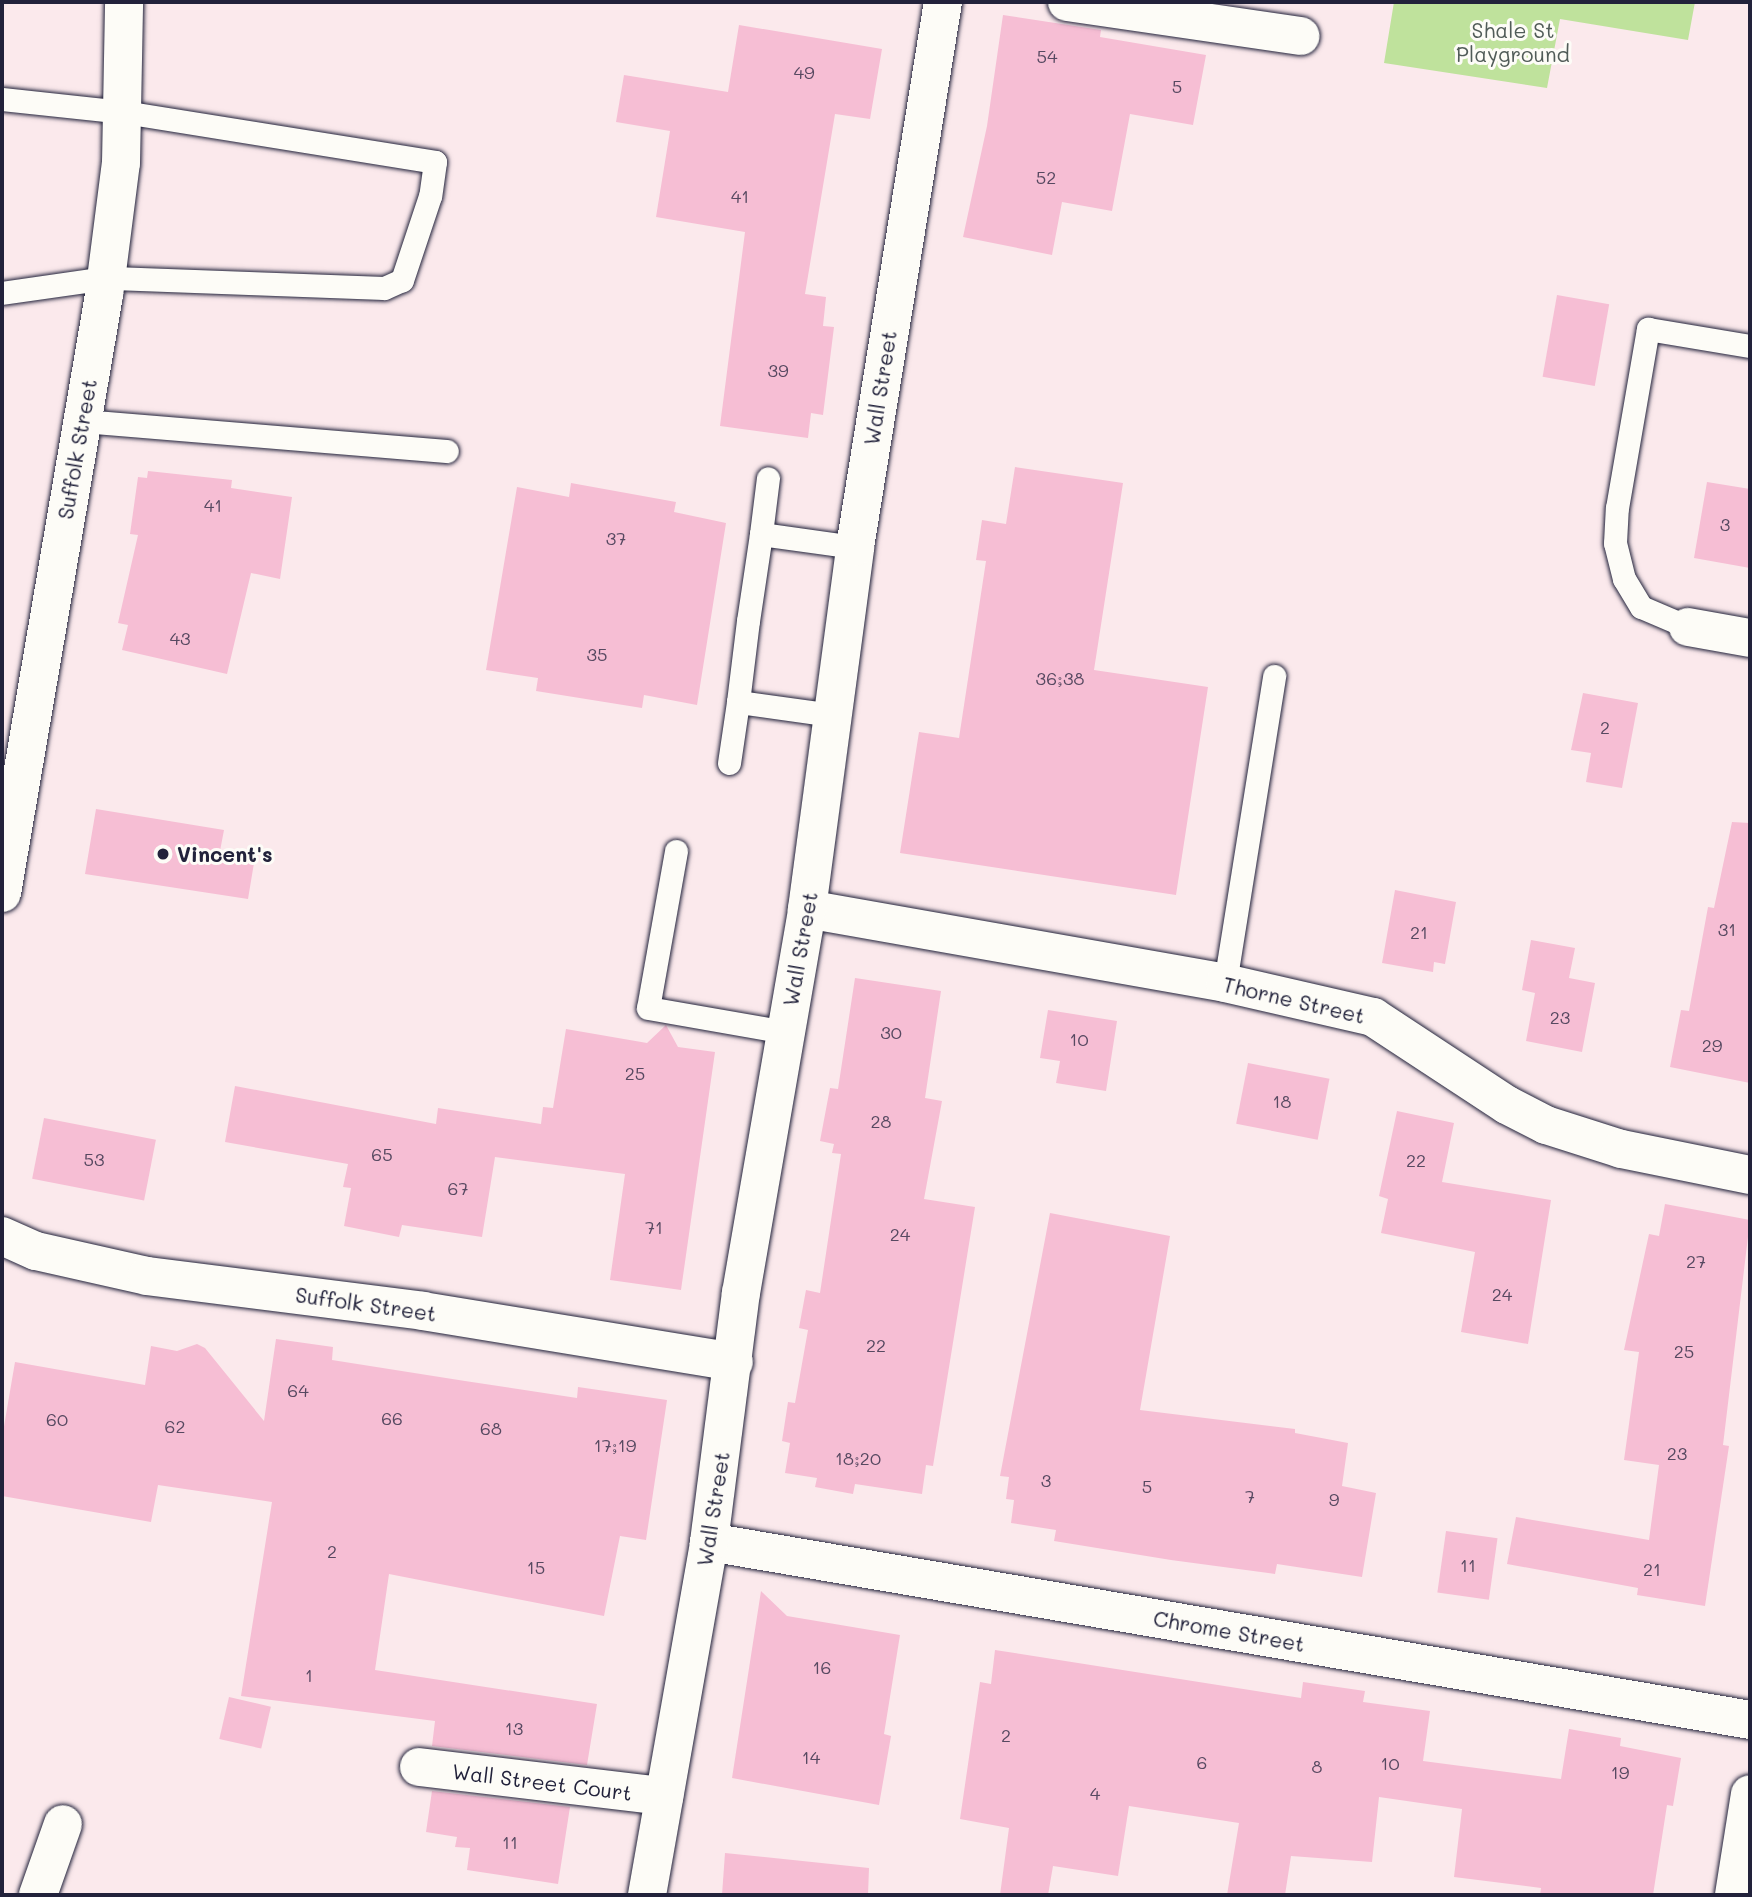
<!DOCTYPE html>
<html>
<head>
<meta charset="utf-8">
<style>
	body { margin:0 }
	#map { position:relative; width:1752px; height:1897px; overflow:hidden; background:#fbe9ec; font-family:Mali,sans-serif }
	div>[style] { position:absolute }
	.green>* { inset:0; background:#bfe29c }
	.building>* { inset:0; background:#f6bed4; transform-origin:0 0 }
	.roads { filter:drop-shadow(0 0 2px #22223b) drop-shadow(0 0 2px #22223b) }
	.service>* { height:23px; margin:-11.5px; padding:0 11.5px; transform-origin:11.5px; border-radius:11.5px; background:#fdfcf7 }
	.minor>* { height:38px; margin:-19px; padding:0 19px; transform-origin:19px; border-radius:19px; background:#fdfcf7 }
	.dots>* { width:19px; height:19px; translate:-50% -50%; box-sizing:border-box; border:4px solid #fdfcf7; border-radius:50% }
	span { translate:-50% -50%; white-space:nowrap; text-align:center; line-height:1.15; -webkit-text-stroke:6px #fdfcf7; paint-order:stroke }
	.number-label { font-size:18px; color:#574961 }
	.number-label span { -webkit-text-stroke-width:0 }
	.park-label { font-size:21px; color:#515c58 }
	.street-label { font-size:21px; color:#22223b }
	.poi-label { font-size:21px; color:#22223b; font-weight:700 }
	.left { translate:0 -50%; text-align:left }
	.frame { position:absolute; inset:0; border:4px solid #22223b; pointer-events:none }
</style>
</head>
<body>
<div id="map">
	<div class="green">
		<div style="clip-path:polygon(1394px 2px,1695px 2px,1688px 40px,1560px 19px,1547px 88px,1384px 63px)"></div>
	</div>
	<div class="building">
		<div style="clip-path:polygon(1003px 15px,1101px 30px,1100px 37px,1206px 55px,1193px 125px,1130px 114px,1112px 211px,1062px 202px,1052px 255px,963px 237px,987px 126px)"></div>
		<div style="clip-path:polygon(739px 25px,882px 49px,870px 119px,835px 114px,805px 294px,826px 297px,823px 326px,834px 327px,823px 415px,811px 413px,808px 438px,720px 426px,745px 232px,656px 217px,670px 131px,616px 122px,624px 75px,728px 92px)"></div>
		<div style="left:1557px;top:295px;width:53px;height:83px;rotate:10deg"></div>
		<div style="clip-path:polygon(1015px 467px,1123px 483px,1094px 670px,1208px 687px,1176px 895px,900px 853px,919px 732px,959px 738px,986px 561px,976px 560px,982px 520px,1006px 524px)"></div>
		<div style="clip-path:polygon(148px 471px,232px 480px,231px 488px,292px 497px,280px 579px,251px 573px,227px 674px,122px 650px,128px 625px,118px 623px,138px 535px,130px 534px,138px 477px,147px 478px)"></div>
		<div style="clip-path:polygon(1707px 482px,1750px 489px,1750px 568px,1694px 558px)"></div>
		<div style="clip-path:polygon(571px 483px,676px 502px,674px 512px,726px 523px,697px 705px,644px 695px,642px 708px,536px 691px,538px 678px,486px 670px,517px 487px,569px 497px)"></div>
		<div style="clip-path:polygon(1583px 693px,1638px 703px,1622px 788px,1586px 782px,1591px 753px,1571px 750px)"></div>
		<div style="clip-path:polygon(96px 809px,224px 830px,220px 851px,255px 857px,248px 899px,85px 874px)"></div>
		<div style="clip-path:polygon(1732px 822px,1750px 823px,1750px 1083px,1670px 1067px,1681px 1010px,1689px 1011px,1708px 907px,1714px 908px)"></div>
		<div style="clip-path:polygon(1395px 890px,1456px 902px,1445px 964px,1434px 962px,1433px 972px,1382px 963px)"></div>
		<div style="clip-path:polygon(1531px 940px,1575px 948px,1569px 978px,1595px 983px,1582px 1052px,1526px 1041px,1535px 993px,1522px 990px)"></div>
		<div style="clip-path:polygon(855px 978px,941px 991px,925px 1098px,942px 1101px,924px 1199px,975px 1207px,933px 1466px,926px 1465px,922px 1494px,855px 1484px,853px 1494px,815px 1487px,817px 1478px,785px 1473px,790px 1443px,782px 1441px,788px 1402px,795px 1403px,808px 1330px,799px 1328px,806px 1290px,820px 1293px,841px 1154px,832px 1153px,834px 1144px,820px 1141px,830px 1088px,838px 1089px)"></div>
		<div style="clip-path:polygon(1048px 1010px,1117px 1021px,1106px 1091px,1056px 1083px,1060px 1061px,1040px 1058px)"></div>
		<div style="clip-path:polygon(666px 1025px,678px 1047px,715px 1052px,681px 1290px,610px 1280px,625px 1174px,495px 1157px,482px 1237px,402px 1225px,399px 1237px,344px 1226px,351px 1188px,343px 1187px,348px 1164px,225px 1142px,235px 1086px,436px 1124px,438px 1108px,541px 1124px,543px 1107px,553px 1108px,566px 1029px,647px 1043px)"></div>
		<div style="left:1248px;top:1063px;width:83px;height:62px;rotate:11deg"></div>
		<div style="clip-path:polygon(1397px 1111px,1454px 1123px,1442px 1182px,1551px 1200px,1528px 1344px,1461px 1332px,1475px 1252px,1381px 1233px,1388px 1199px,1379px 1196px)"></div>
		<div style="left:44px;top:1118px;width:114px;height:62px;rotate:11deg"></div>
		<div style="clip-path:polygon(1665px 1204px,1750px 1220px,1723px 1445px,1729px 1446px,1705px 1606px,1637px 1595px,1638px 1588px,1507px 1564px,1516px 1517px,1649px 1540px,1659px 1465px,1624px 1460px,1639px 1352px,1624px 1350px,1649px 1234px,1659px 1236px)"></div>
		<div style="clip-path:polygon(1050px 1213px,1170px 1236px,1140px 1410px,1295px 1429px,1295px 1433px,1348px 1443px,1342px 1486px,1376px 1493px,1362px 1577px,1277px 1564px,1275px 1574px,1171px 1560px,1054px 1541px,1056px 1530px,1011px 1523px,1014px 1500px,1006px 1499px,1009px 1477px,1000px 1476px)"></div>
		<div style="clip-path:polygon(276px 1339px,333px 1347px,332px 1360px,465px 1381px,577px 1398px,578px 1387px,667px 1400px,646px 1540px,620px 1536px,604px 1616px,389px 1574px,375px 1670px,597px 1704px,587px 1765px,432px 1746px,435px 1721px,241px 1696px,272px 1502px,158px 1485px,151px 1522px,2px 1496px,2px 1438px,15px 1362px,145px 1385px,151px 1346px,177px 1351px,197px 1344px,205px 1348px,264px 1421px)"></div>
		<div style="left:1446px;top:1531px;width:52px;height:62px;rotate:8deg"></div>
		<div style="clip-path:polygon(761px 1591px,787px 1616px,900px 1635px,884px 1734px,891px 1736px,879px 1805px,732px 1778px)"></div>
		<div style="clip-path:polygon(995px 1650px,1301px 1698px,1303px 1682px,1365px 1691px,1363px 1702px,1430px 1711px,1423px 1761px,1561px 1779px,1569px 1729px,1621px 1738px,1620px 1746px,1681px 1758px,1673px 1806px,1667px 1805px,1653px 1895px,1540px 1895px,1541px 1888px,1454px 1877px,1462px 1809px,1379px 1797px,1372px 1862px,1291px 1856px,1285px 1895px,1227px 1895px,1239px 1823px,1129px 1806px,1118px 1876px,1053px 1866px,1048px 1895px,1000px 1895px,1009px 1828px,960px 1819px,980px 1682px,991px 1684px)"></div>
		<div style="left:229px;top:1697px;width:43px;height:43px;rotate:13deg"></div>
		<div style="clip-path:polygon(432px 1791px,570px 1807px,558px 1884px,467px 1870px,470px 1848px,455px 1847px,457px 1837px,426px 1832px)"></div>
		<div style="clip-path:polygon(725px 1853px,869px 1868px,868px 1895px,722px 1895px)"></div>
	</div>
	<div class="roads">
		<div class="service">
			<div style="left:2px;top:99px;width:123px;rotate:6.1deg"></div>
			<div style="left:124px;top:112px;width:315px;rotate:9.1deg"></div>
			<div style="left:435px;top:162px;width:34px;rotate:98deg"></div>
			<div style="left:430px;top:196px;width:89px;rotate:108.4deg"></div>
			<div style="left:402px;top:280px;width:20px;rotate:156deg"></div>
			<div style="left:384px;top:288px;width:278px;rotate:-177.9deg"></div>
			<div style="left:106px;top:278px;width:105px;rotate:171.8deg"></div>
			<div style="left:82px;top:421px;width:366px;rotate:4.7deg"></div>
			<div style="left:761px;top:534px;width:56px;rotate:-82.9deg"></div>
			<div style="left:1688px;top:627px;width:51px;rotate:-156.9deg"></div>
			<div style="left:1641px;top:607px;width:33px;rotate:-121deg"></div>
			<div style="left:1624px;top:579px;width:37px;rotate:-104deg"></div>
			<div style="left:1615px;top:543px;width:35px;rotate:-87deg"></div>
			<div style="left:1617px;top:508px;width:182px;rotate:-80.2deg"></div>
			<div style="left:1648px;top:329px;width:103px;rotate:9.5deg"></div>
			<div style="left:832px;top:715px;width:95px;rotate:-172.1deg"></div>
			<div style="left:738px;top:702px;width:82px;rotate:-83deg"></div>
			<div style="left:748px;top:621px;width:88px;rotate:-81.5deg"></div>
			<div style="left:761px;top:534px;width:95px;rotate:7.9deg"></div>
			<div style="left:729px;top:763px;width:62px;rotate:-81.6deg"></div>
			<div style="left:676px;top:851px;width:159px;rotate:100.1deg"></div>
			<div style="left:648px;top:1008px;width:139px;rotate:9.9deg"></div>
			<div style="left:1225px;top:983px;width:311px;rotate:-80.9deg"></div>
		</div>
		<div class="minor">
			<div style="left:1067px;top:2px;width:236px;rotate:8.3deg"></div>
			<div style="left:1688px;top:627px;width:63px;rotate:10.1deg"></div>
			<div style="left:2px;top:893px;width:607px;rotate:-80.32deg"></div>
			<div style="left:104px;top:295px;width:133px;rotate:-82.7deg"></div>
			<div style="left:121px;top:163px;width:161px;rotate:-88.9deg"></div>
			<div style="left:807px;top:909px;width:424px;rotate:10deg"></div>
			<div style="left:1225px;top:983px;width:152px;rotate:12.9deg"></div>
			<div style="left:1373px;top:1017px;width:160px;rotate:33.3deg"></div>
			<div style="left:1507px;top:1105px;width:44px;rotate:27.1deg"></div>
			<div style="left:1546px;top:1125px;width:79px;rotate:17.7deg"></div>
			<div style="left:1621px;top:1149px;width:132px;rotate:11.4deg"></div>
			<div style="left:2px;top:1236px;width:37px;rotate:24deg"></div>
			<div style="left:36px;top:1251px;width:114px;rotate:12.7deg"></div>
			<div style="left:147px;top:1276px;width:278px;rotate:7.2deg"></div>
			<div style="left:423px;top:1311px;width:315px;rotate:9.3deg"></div>
			<div style="left:709px;top:1542px;width:1056px;rotate:9.7deg"></div>
			<div style="left:419px;top:1767px;width:247px;rotate:6.8deg"></div>
			<div style="left:38px;top:1895px;width:75px;rotate:-70.6deg"></div>
			<div style="left:647px;top:1895px;width:358px;rotate:-80deg"></div>
			<div style="left:709px;top:1542px;width:251px;rotate:-82.7deg"></div>
			<div style="left:741px;top:1293px;width:390px;rotate:-80.2deg"></div>
			<div style="left:807px;top:909px;width:365px;rotate:-82.4deg"></div>
			<div style="left:855px;top:547px;width:552px;rotate:-80.83deg"></div>
			<div style="left:1734px;top:1895px;width:102px;rotate:-81deg"></div>
		</div>
	</div>
	<div class="dots">
		<div style="left:163px;top:854px;background:#22223b"></div>
	</div>
	<div class="number-label">
		<span style="left:1047px;top:56px">54</span>
		<span style="left:804px;top:72px">49</span>
		<span style="left:1177px;top:86px">5</span>
		<span style="left:1046px;top:177px">52</span>
		<span style="left:740px;top:196px">41</span>
		<span style="left:778px;top:370px">39</span>
		<span style="left:213px;top:505px">41</span>
		<span style="left:1725px;top:524px">3</span>
		<span style="left:616px;top:538px">37</span>
		<span style="left:180px;top:638px">43</span>
		<span style="left:597px;top:654px">35</span>
		<span style="left:1060px;top:678px">36;38</span>
		<span style="left:1605px;top:727px">2</span>
		<span style="left:1727px;top:929px">31</span>
		<span style="left:1419px;top:932px">21</span>
		<span style="left:1560px;top:1017px">23</span>
		<span style="left:891px;top:1032px">30</span>
		<span style="left:1079px;top:1039px">10</span>
		<span style="left:1712px;top:1045px">29</span>
		<span style="left:635px;top:1073px">25</span>
		<span style="left:1282px;top:1101px">18</span>
		<span style="left:881px;top:1121px">28</span>
		<span style="left:382px;top:1154px">65</span>
		<span style="left:94px;top:1159px">53</span>
		<span style="left:1416px;top:1160px">22</span>
		<span style="left:458px;top:1188px">67</span>
		<span style="left:654px;top:1227px">71</span>
		<span style="left:900px;top:1234px">24</span>
		<span style="left:1696px;top:1261px">27</span>
		<span style="left:1502px;top:1294px">24</span>
		<span style="left:876px;top:1345px">22</span>
		<span style="left:1684px;top:1351px">25</span>
		<span style="left:298px;top:1390px">64</span>
		<span style="left:392px;top:1418px">66</span>
		<span style="left:57px;top:1419px">60</span>
		<span style="left:175px;top:1426px">62</span>
		<span style="left:491px;top:1428px">68</span>
		<span style="left:615px;top:1445px">17;19</span>
		<span style="left:1677px;top:1453px">23</span>
		<span style="left:858px;top:1458px">18;20</span>
		<span style="left:1046px;top:1480px">3</span>
		<span style="left:1147px;top:1486px">5</span>
		<span style="left:1250px;top:1496px">7</span>
		<span style="left:1334px;top:1499px">9</span>
		<span style="left:332px;top:1551px">2</span>
		<span style="left:1468px;top:1565px">11</span>
		<span style="left:536px;top:1567px">15</span>
		<span style="left:1652px;top:1569px">21</span>
		<span style="left:822px;top:1667px">16</span>
		<span style="left:309px;top:1675px">1</span>
		<span style="left:514px;top:1728px">13</span>
		<span style="left:1006px;top:1735px">2</span>
		<span style="left:811px;top:1757px">14</span>
		<span style="left:1202px;top:1762px">6</span>
		<span style="left:1390px;top:1763px">10</span>
		<span style="left:1317px;top:1766px">8</span>
		<span style="left:1620px;top:1772px">19</span>
		<span style="left:1095px;top:1793px">4</span>
		<span style="left:510px;top:1842px">11</span>
	</div>
	<div class="park-label">
		<span style="left:1513px;top:42px">Shale St<br>Playground</span>
	</div>
	<div class="street-label">
		<span style="left:880px;top:388px;rotate:-81deg">Wall Street</span>
		<span style="left:77px;top:449px;rotate:-80deg">Suffolk Street</span>
		<span style="left:800px;top:949px;rotate:-80deg">Wall Street</span>
		<span style="left:1294px;top:1000px;rotate:13deg">Thorne Street</span>
		<span style="left:366px;top:1304px;rotate:8deg">Suffolk Street</span>
		<span style="left:713px;top:1509px;rotate:-81deg">Wall Street</span>
		<span style="left:1229px;top:1631px;rotate:10deg">Chrome Street</span>
		<span style="left:542px;top:1782px;rotate:7deg">Wall Street Court</span>
	</div>
	<div class="poi-label">
		<span class="left" style="left:177px;top:854px">Vincent's</span>
	</div>
	<div class="frame"></div>
</div>
</body>
</html>
